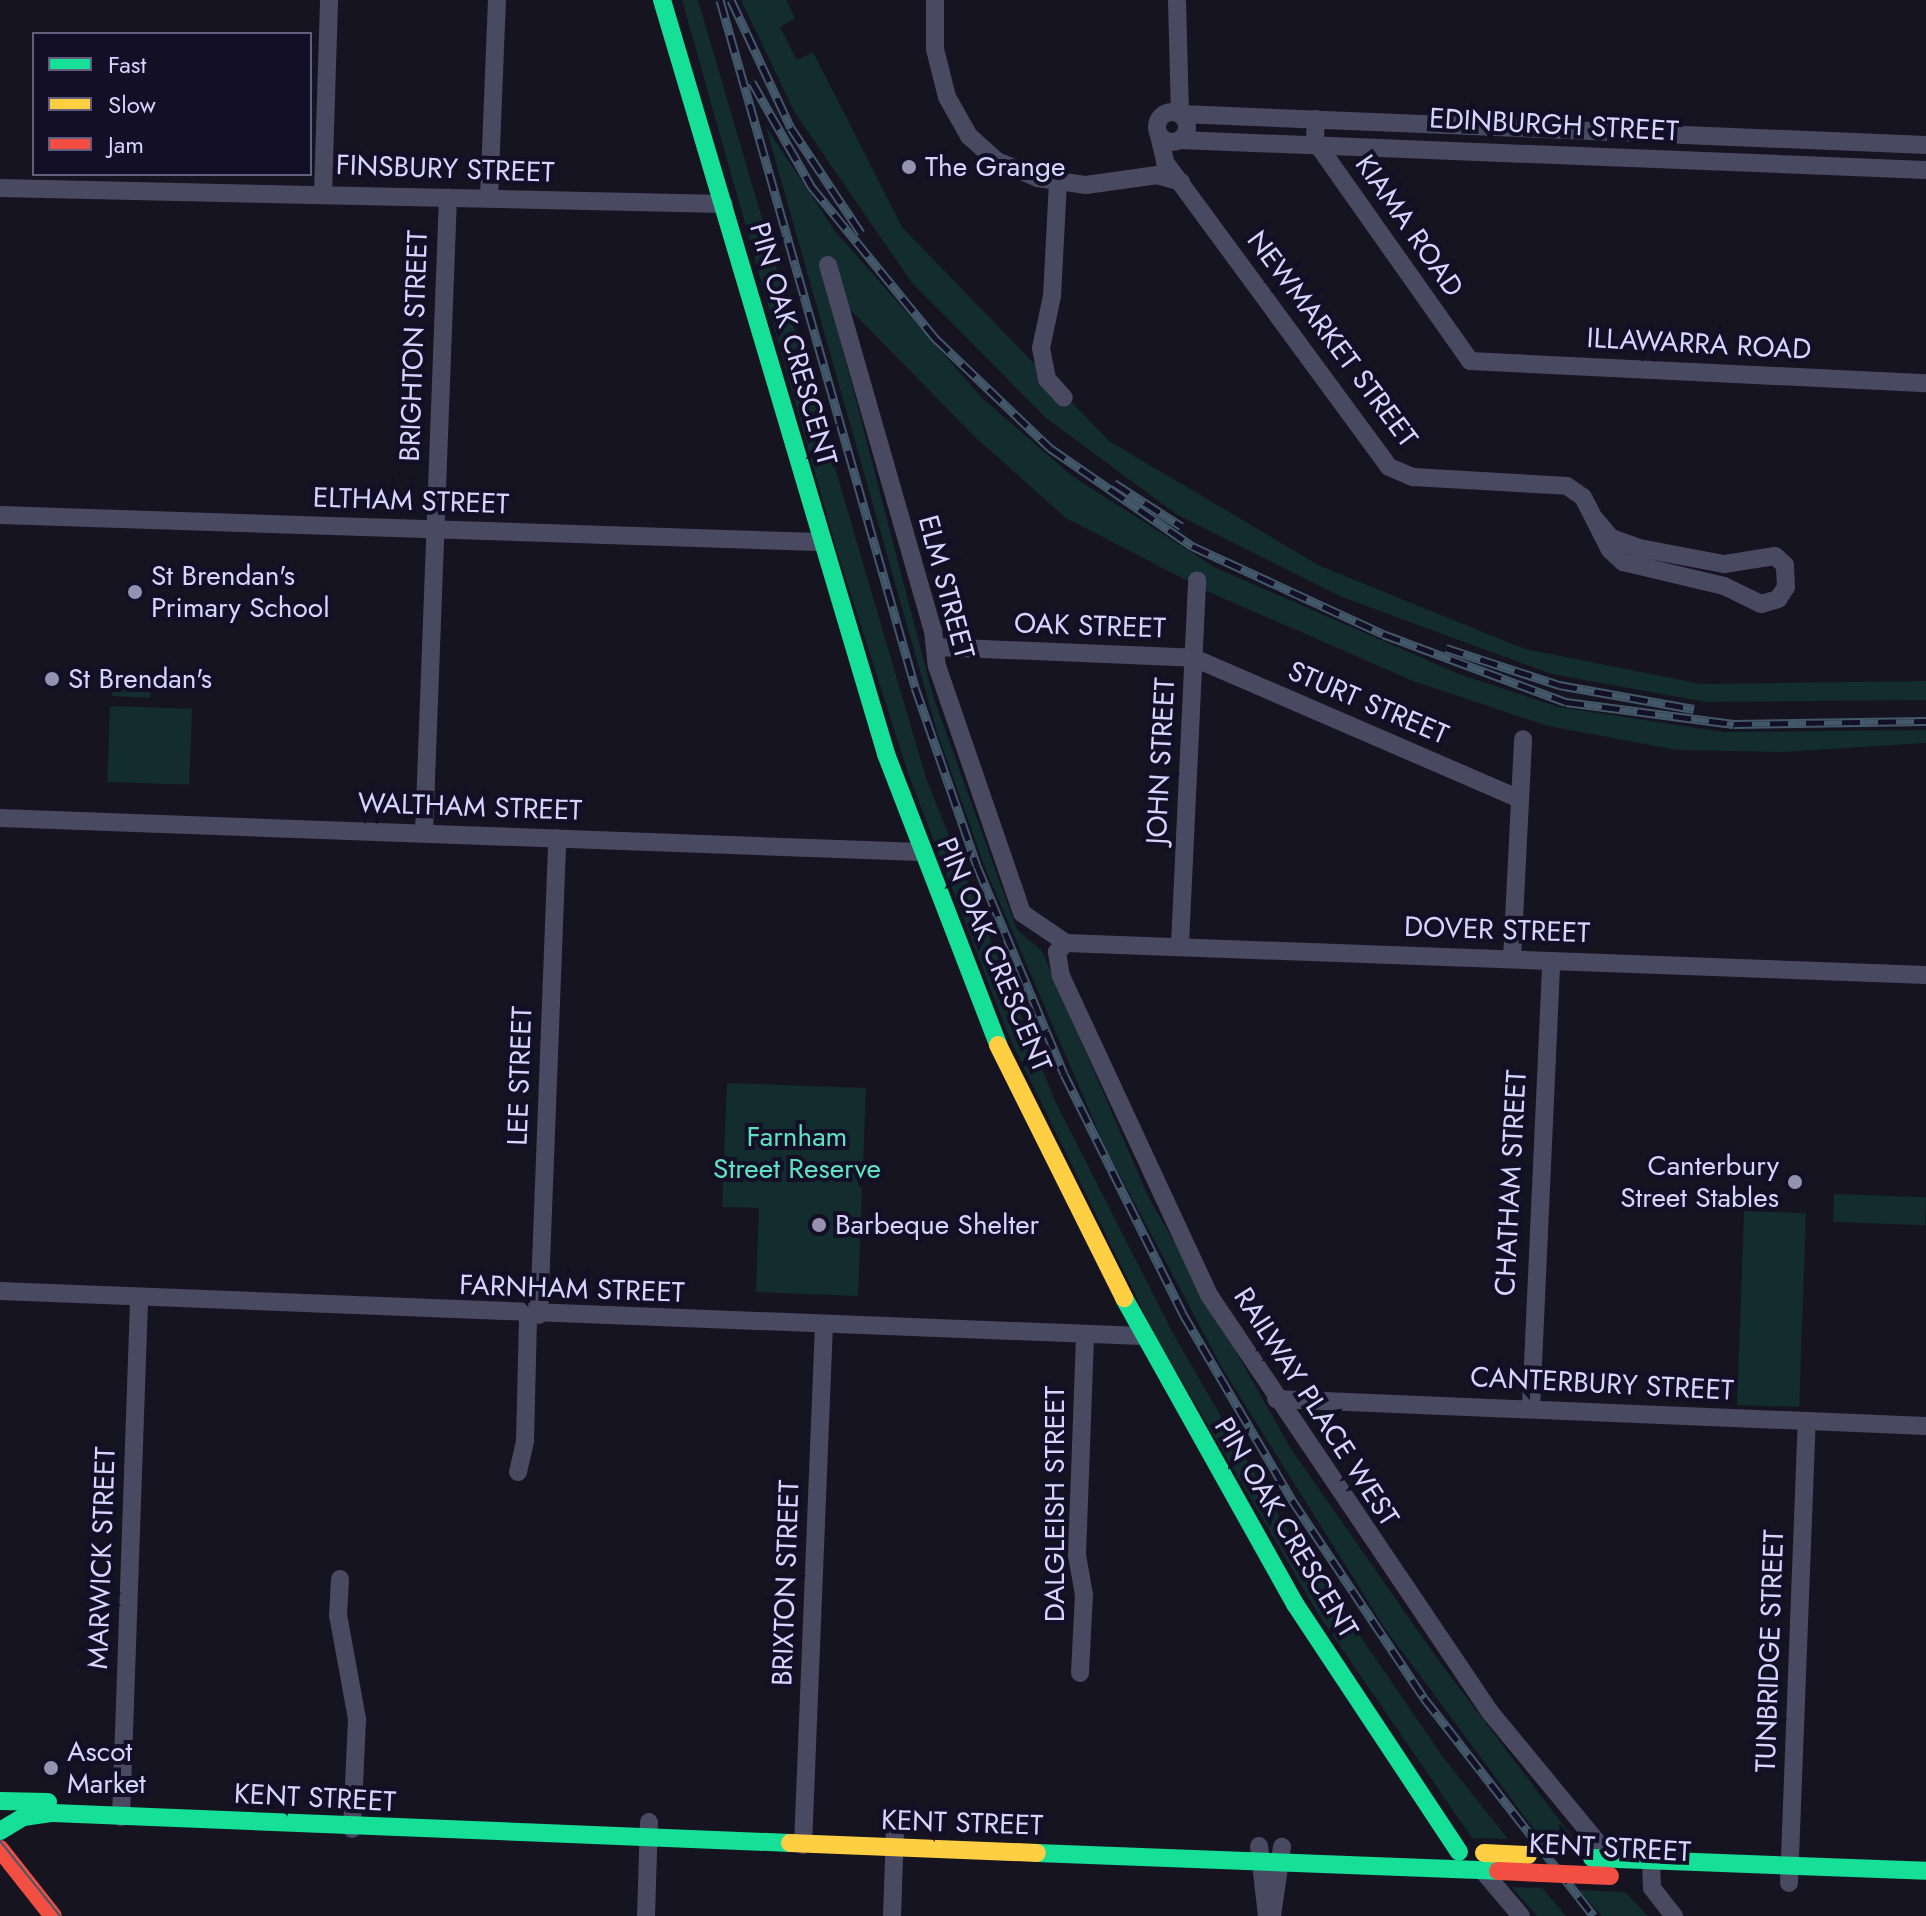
<!DOCTYPE html>
<html>
<head>
<meta charset="utf-8">
<style>
	body { margin:0 }
	#map { position:relative; width:1926px; height:1916px; overflow:hidden; background:#161421; font-family:Jost,sans-serif }
	div>[style] { position:absolute }
	.green>* { inset:0; background:#132c2d; transform-origin:0 0 }
	.street>* { height:18px; margin:-9px; padding:0 9px; transform-origin:9px; border-radius:9px; background:#4a4962 }
	.street>.ring { margin:-9px; padding:0; box-sizing:content-box; background:none; border:18px solid #4a4962; border-radius:50% }
	.fast>* { height:18px; margin:-9px; padding:0 9px; transform-origin:9px; border-radius:9px; background:#16e098 }
	.slow>* { height:18px; margin:-9px; padding:0 9px; transform-origin:9px; border-radius:9px; background:#ffcf43 }
	.jam>* { height:18px; margin:-9px; padding:0 9px; transform-origin:9px; border-radius:9px; background:#f24e42 }
	.tram>* { height:2px; margin:-1px; padding:0 1px; transform-origin:1px; border-radius:1px; background:#43596b }
	.rail>* { height:9px; margin-top:-4.5px; transform-origin:0; background:repeating-linear-gradient(90deg,#130f26 0 18px,#43596b 0 36px); box-sizing:border-box; border-block:2px solid #43596b }
	.slow-bridge>* { height:18px; margin:-9px; padding:0 9px; transform-origin:9px; border-radius:9px; background:#ffcf43 }
	.jam-bridge>* { height:18px; margin:-9px; padding:0 9px; transform-origin:9px; border-radius:9px; background:#f24e42 }
	.dots>* { width:22px; height:22px; translate:-50% -50%; box-sizing:border-box; border:4px solid #130f26; border-radius:50% }
	span { translate:-50% -50%; white-space:nowrap; text-align:center; line-height:1.15; -webkit-text-stroke:8px #130f26; paint-order:stroke }
	.street-label { font-size:28px; color:#d9d4ff }
	.poi-label { font-size:28px; color:#d9d4ff }
	.left { translate:0 -50%; text-align:left }
	.right { translate:-100% -50%; text-align:right }
	.park-label { font-size:28px; color:#5fe0c0 }
	.legend { position:absolute; left:32px; top:32px; width:280px; height:144px; box-sizing:border-box; background:#130f26; border:2px solid #625e7d; margin:0; padding:10px 14px; list-style:none; font-size:24px; color:#d9d4ff }
	.legend li { display:flex; align-items:center; gap:16px; height:40px }
	.legend b { width:40px; border:2px solid #625e7d }
</style>
</head>
<body>
<div id="map">
	<div class="green">
		<div style="clip-path:polygon(682px 0,698px 0,926px 778px,1055px 1101px,1175px 1337px,1286px 1528px,1443px 1757px,1508px 1839px,1472px 1838px,1318px 1614px,1153px 1331px,1009px 1037px,909px 776px,837px 551px)"></div>
		<div style="clip-path:polygon(741px 0,786px 0,795px 18px,780px 27px,797px 60px,813px 52px,902px 227px,1109px 441px,1320px 566px,1525px 649px,1701px 684px,1926px 681px,1926px 700px,1706px 702px,1551px 674px,1342px 597px,1176px 514px,1046px 418px,912px 283px,795px 113px)"></div>
		<div style="clip-path:polygon(766px 127px,835px 231px,982px 398px,1072px 476px,1216px 568px,1459px 674px,1558px 707px,1724px 732px,1926px 730px,1926px 743px,1783px 752px,1678px 750px,1548px 726px,1413px 681px,1209px 592px,1066px 518px,975px 437px,826px 285px,933px 696px,1017px 930px,1042px 951px,1148px 1196px,1291px 1449px,1439px 1661px,1576px 1842px,1541px 1839px,1384px 1627px,1222px 1368px,1105px 1147px,986px 870px,938px 735px)"></div>
		<div style="left:113px;top:679px;width:38px;height:17px;rotate:3deg"></div>
		<div style="left:110px;top:706px;width:82px;height:76px;rotate:2deg"></div>
		<div style="clip-path:polygon(727px 1083px,866px 1088px,858px 1296px,756px 1292px,759px 1208px,722px 1207px)"></div>
		<div style="left:1834px;top:1194px;width:92px;height:28px;rotate:2deg"></div>
		<div style="left:1744px;top:1211px;width:62px;height:194px;rotate:2deg"></div>
		<div style="clip-path:polygon(1511px 1887px,1542px 1888px,1566px 1916px,1537px 1916px)"></div>
		<div style="clip-path:polygon(1578px 1890px,1625px 1892px,1648px 1916px,1602px 1916px)"></div>
	</div>
	<div class="street">
		<div style="left:935px;top:0;width:49px;rotate:90deg"></div>
		<div style="left:935px;top:49px;width:49px;rotate:76deg"></div>
		<div style="left:947px;top:97px;width:45px;rotate:60.6deg"></div>
		<div style="left:969px;top:136px;width:38px;rotate:42deg"></div>
		<div style="left:997px;top:161px;width:44px;rotate:22.5deg"></div>
		<div style="left:1038px;top:178px;width:49px;rotate:8.3deg"></div>
		<div style="left:1086px;top:185px;width:72px;rotate:-8deg"></div>
		<div style="left:1157px;top:175px;width:25px;rotate:16deg"></div>
		<div style="left:1177px;top:0;width:114px;rotate:88.5deg"></div>
		<div class="ring" style="left:1157px;top:112px;width:12px;height:12px"></div>
		<div style="left:1181px;top:114px;width:746px;rotate:2.38deg"></div>
		<div style="left:1316px;top:119px;width:22px;rotate:93deg"></div>
		<div style="left:1315px;top:141px;width:269px;rotate:54.8deg"></div>
		<div style="left:1470px;top:361px;width:457px;rotate:2.8deg"></div>
		<div style="left:1159px;top:135px;width:28px;rotate:77deg"></div>
		<div style="left:1165px;top:162px;width:378px;rotate:53.7deg"></div>
		<div style="left:1389px;top:467px;width:26px;rotate:23deg"></div>
		<div style="left:1413px;top:477px;width:154px;rotate:3.3deg"></div>
		<div style="left:1567px;top:486px;width:19px;rotate:35deg"></div>
		<div style="left:1583px;top:497px;width:59px;rotate:63deg"></div>
		<div style="left:1610px;top:550px;width:18px;rotate:43deg"></div>
		<div style="left:1623px;top:562px;width:104px;rotate:13.4deg"></div>
		<div style="left:1724px;top:586px;width:41px;rotate:25.9deg"></div>
		<div style="left:1761px;top:604px;width:18px;rotate:-16deg"></div>
		<div style="left:1778px;top:599px;width:14px;rotate:-56deg"></div>
		<div style="left:1786px;top:587px;width:22px;rotate:-93deg"></div>
		<div style="left:1785px;top:565px;width:13px;rotate:-138deg"></div>
		<div style="left:1775px;top:556px;width:52px;rotate:171.1deg"></div>
		<div style="left:1724px;top:564px;width:86px;rotate:-169.3deg"></div>
		<div style="left:1639px;top:548px;width:30px;rotate:-160deg"></div>
		<div style="left:1611px;top:538px;width:25px;rotate:-130deg"></div>
		<div style="left:1180px;top:140px;width:747px;rotate:2.3deg"></div>
		<div style="left:1058px;top:182px;width:114px;rotate:93deg"></div>
		<div style="left:1052px;top:296px;width:53px;rotate:101.9deg"></div>
		<div style="left:1041px;top:348px;width:32px;rotate:79deg"></div>
		<div style="left:1047px;top:379px;width:25px;rotate:48deg"></div>
		<div style="left:0;top:188px;width:724px;rotate:1.27deg"></div>
		<div style="left:323px;top:193px;width:193px;rotate:-88.2deg"></div>
		<div style="left:489px;top:198px;width:198px;rotate:-87.7deg"></div>
		<div style="left:828px;top:265px;width:380px;rotate:74deg"></div>
		<div style="left:933px;top:630px;width:36px;rotate:84deg"></div>
		<div style="left:937px;top:666px;width:261px;rotate:71deg"></div>
		<div style="left:1022px;top:913px;width:53px;rotate:34.3deg"></div>
		<div style="left:0;top:515px;width:820px;rotate:1.89deg"></div>
		<div style="left:936px;top:647px;width:258px;rotate:2.4deg"></div>
		<div style="left:1194px;top:658px;width:355px;rotate:23.4deg"></div>
		<div style="left:0;top:818px;width:921px;rotate:2.12deg"></div>
		<div style="left:424px;top:833px;width:636px;rotate:-87.84deg"></div>
		<div style="left:1066px;top:943px;width:13px;rotate:135deg"></div>
		<div style="left:1057px;top:952px;width:24px;rotate:81deg"></div>
		<div style="left:1061px;top:976px;width:352px;rotate:65.1deg"></div>
		<div style="left:1209px;top:1295px;width:503px;rotate:56.03deg"></div>
		<div style="left:1490px;top:1712px;width:190px;rotate:50.5deg"></div>
		<div style="left:1066px;top:943px;width:861px;rotate:2.13deg"></div>
		<div style="left:1180px;top:944px;width:364px;rotate:-87.3deg"></div>
		<div style="left:1512px;top:959px;width:220px;rotate:-87.1deg"></div>
		<div style="left:0;top:1291px;width:1143px;rotate:2.26deg"></div>
		<div style="left:539px;top:1315px;width:477px;rotate:-87.8deg"></div>
		<div style="left:1276px;top:1399px;width:651px;rotate:2.38deg"></div>
		<div style="left:1531px;top:1408px;width:447px;rotate:-87.4deg"></div>
		<div style="left:518px;top:1472px;width:32px;rotate:-77deg"></div>
		<div style="left:525px;top:1441px;width:126px;rotate:-88.6deg"></div>
		<div style="left:340px;top:1579px;width:36px;rotate:93deg"></div>
		<div style="left:338px;top:1615px;width:106px;rotate:79.6deg"></div>
		<div style="left:357px;top:1719px;width:110px;rotate:92.6deg"></div>
		<div style="left:1080px;top:1673px;width:78px;rotate:-87.1deg"></div>
		<div style="left:1084px;top:1595px;width:41px;rotate:-99.9deg"></div>
		<div style="left:1077px;top:1555px;width:219px;rotate:-87.9deg"></div>
		<div style="left:121px;top:1817px;width:516px;rotate:-88deg"></div>
		<div style="left:803px;top:1845px;width:521px;rotate:-87.69deg"></div>
		<div style="left:1259px;top:1846px;width:70px;rotate:83.5deg"></div>
		<div style="left:1651px;top:1860px;width:28px;rotate:88deg"></div>
		<div style="left:1652px;top:1888px;width:36px;rotate:52deg"></div>
		<div style="left:1482px;top:1870px;width:60px;rotate:49.7deg"></div>
		<div style="left:1789px;top:1883px;width:462px;rotate:-87.8deg"></div>
		<div style="left:646px;top:1916px;width:94px;rotate:-88.2deg"></div>
		<div style="left:892px;top:1916px;width:85px;rotate:-88deg"></div>
		<div style="left:1272px;top:1916px;width:70px;rotate:-81.8deg"></div>
	</div>
	<div class="fast">
		<div style="left:662px;top:0;width:787px;rotate:73.45deg"></div>
		<div style="left:886px;top:754px;width:312px;rotate:68.9deg"></div>
		<div style="left:1124px;top:1298px;width:351px;rotate:60.8deg"></div>
		<div style="left:1295px;top:1604px;width:297px;rotate:56.5deg"></div>
		<div style="left:0;top:1801px;width:48px;rotate:1.2deg"></div>
		<div style="left:0;top:1831px;width:27px;rotate:-31deg"></div>
		<div style="left:23px;top:1817px;width:30px;rotate:-8deg"></div>
		<div style="left:53px;top:1813px;width:738px;rotate:2.33deg"></div>
		<div style="left:1037px;top:1853px;width:461px;rotate:2.2deg"></div>
		<div style="left:1592px;top:1858px;width:334px;rotate:2.2deg"></div>
	</div>
	<div class="slow">
		<div style="left:998px;top:1045px;width:283px;rotate:63.5deg"></div>
		<div style="left:790px;top:1843px;width:247px;rotate:2.3deg"></div>
	</div>
	<div class="jam">
		<div style="left:0;top:1849px;width:85px;rotate:51.7deg"></div>
	</div>
	<div class="tram">
		<div style="left:0;top:1841px;width:96px;rotate:51.3deg"></div>
	</div>
	<div class="rail">
		<div style="left:720px;top:0;width:714px;rotate:74.15deg"></div>
		<div style="left:915px;top:687px;width:189px;rotate:70.9deg"></div>
		<div style="left:977px;top:866px;width:225px;rotate:67.3deg"></div>
		<div style="left:1064px;top:1074px;width:268px;rotate:63.6deg"></div>
		<div style="left:1183px;top:1314px;width:216px;rotate:59.6deg"></div>
		<div style="left:1292px;top:1500px;width:238px;rotate:56.3deg"></div>
		<div style="left:1424px;top:1698px;width:276px;rotate:52.1deg"></div>
		<div style="left:731px;top:0;width:141px;rotate:64.9deg"></div>
		<div style="left:791px;top:128px;width:126px;rotate:56.3deg"></div>
		<div style="left:752px;top:82px;width:120px;rotate:60.4deg"></div>
		<div style="left:811px;top:186px;width:198px;rotate:50.8deg"></div>
		<div style="left:936px;top:339px;width:158px;rotate:43.7deg"></div>
		<div style="left:1050px;top:448px;width:173px;rotate:34.6deg"></div>
		<div style="left:1192px;top:546px;width:210px;rotate:24.7deg"></div>
		<div style="left:1383px;top:634px;width:195px;rotate:20.4deg"></div>
		<div style="left:1566px;top:702px;width:169px;rotate:7.5deg"></div>
		<div style="left:1734px;top:724px;width:192px;rotate:-0.9deg"></div>
		<div style="left:1114px;top:483px;width:80px;rotate:32.7deg"></div>
		<div style="left:1446px;top:648px;width:119px;rotate:18.1deg"></div>
		<div style="left:1559px;top:685px;width:137px;rotate:10.1deg"></div>
	</div>
	<div class="slow-bridge">
		<div style="left:1484px;top:1853px;width:44px;rotate:2.6deg"></div>
	</div>
	<div class="jam-bridge">
		<div style="left:1498px;top:1871px;width:112px;rotate:2.6deg"></div>
	</div>
	<div class="dots">
		<div style="left:909px;top:167px;background:#9591b1"></div>
		<div style="left:135px;top:592px;background:#9591b1"></div>
		<div style="left:52px;top:679px;background:#9591b1"></div>
		<div style="left:1795px;top:1182px;background:#9591b1"></div>
		<div style="left:819px;top:1225px;background:#9591b1"></div>
		<div style="left:51px;top:1768px;background:#9591b1"></div>
	</div>
	<div class="street-label">
		<span style="left:1554px;top:125px;rotate:3deg">EDINBURGH STREET</span>
		<span style="left:445px;top:169px;rotate:2deg">FINSBURY STREET</span>
		<span style="left:1409px;top:226px;rotate:55deg">KIAMA ROAD</span>
		<span style="left:1332px;top:339px;rotate:53deg">NEWMARKET STREET</span>
		<span style="left:793px;top:344px;rotate:74deg">PIN OAK CRESCENT</span>
		<span style="left:1699px;top:344px;rotate:3deg">ILLAWARRA ROAD</span>
		<span style="left:414px;top:346px;rotate:-88deg">BRIGHTON STREET</span>
		<span style="left:411px;top:501px;rotate:2deg">ELTHAM STREET</span>
		<span style="left:946px;top:587px;rotate:75deg">ELM STREET</span>
		<span style="left:1090px;top:626px;rotate:2deg">OAK STREET</span>
		<span style="left:1368px;top:703px;rotate:23deg">STURT STREET</span>
		<span style="left:1161px;top:761px;rotate:-87deg">JOHN STREET</span>
		<span style="left:470px;top:807px;rotate:2deg">WALTHAM STREET</span>
		<span style="left:1497px;top:930px;rotate:2deg">DOVER STREET</span>
		<span style="left:994px;top:955px;rotate:67deg">PIN OAK CRESCENT</span>
		<span style="left:520px;top:1076px;rotate:-88deg">LEE STREET</span>
		<span style="left:1511px;top:1183px;rotate:-87deg">CHATHAM STREET</span>
		<span style="left:572px;top:1289px;rotate:2deg">FARNHAM STREET</span>
		<span style="left:1602px;top:1384px;rotate:3deg">CANTERBURY STREET</span>
		<span style="left:1316px;top:1407px;rotate:57deg">RAILWAY PLACE WEST</span>
		<span style="left:1055px;top:1504px;rotate:-90deg">DALGLEISH STREET</span>
		<span style="left:1286px;top:1528px;rotate:59deg">PIN OAK CRESCENT</span>
		<span style="left:102px;top:1558px;rotate:-88deg">MARWICK STREET</span>
		<span style="left:786px;top:1583px;rotate:-88deg">BRIXTON STREET</span>
		<span style="left:1770px;top:1651px;rotate:-88deg">TUNBRIDGE STREET</span>
		<span style="left:315px;top:1798px;rotate:3deg">KENT STREET</span>
		<span style="left:962px;top:1823px;rotate:2deg">KENT STREET</span>
		<span style="left:1610px;top:1848px;rotate:3deg">KENT STREET</span>
	</div>
	<div class="poi-label">
		<span class="left" style="left:925px;top:167px">The Grange</span>
		<span class="left" style="left:151px;top:592px">St Brendan's<br>Primary School</span>
		<span class="left" style="left:68px;top:679px">St Brendan's</span>
		<span class="right" style="left:1779px;top:1182px">Canterbury<br>Street Stables</span>
		<span class="left" style="left:835px;top:1225px">Barbeque Shelter</span>
		<span class="left" style="left:67px;top:1768px">Ascot<br>Market</span>
	</div>
	<div class="park-label">
		<span style="left:797px;top:1153px">Farnham<br>Street Reserve</span>
	</div>
	<ul class="legend">
	<li><b style="height:10px;background:#16e098"></b>Fast</li>
	<li><b style="height:10px;background:#ffcf43"></b>Slow</li>
	<li><b style="height:10px;background:#f24e42"></b>Jam</li>
	</ul>
</div>
</body>
</html>
